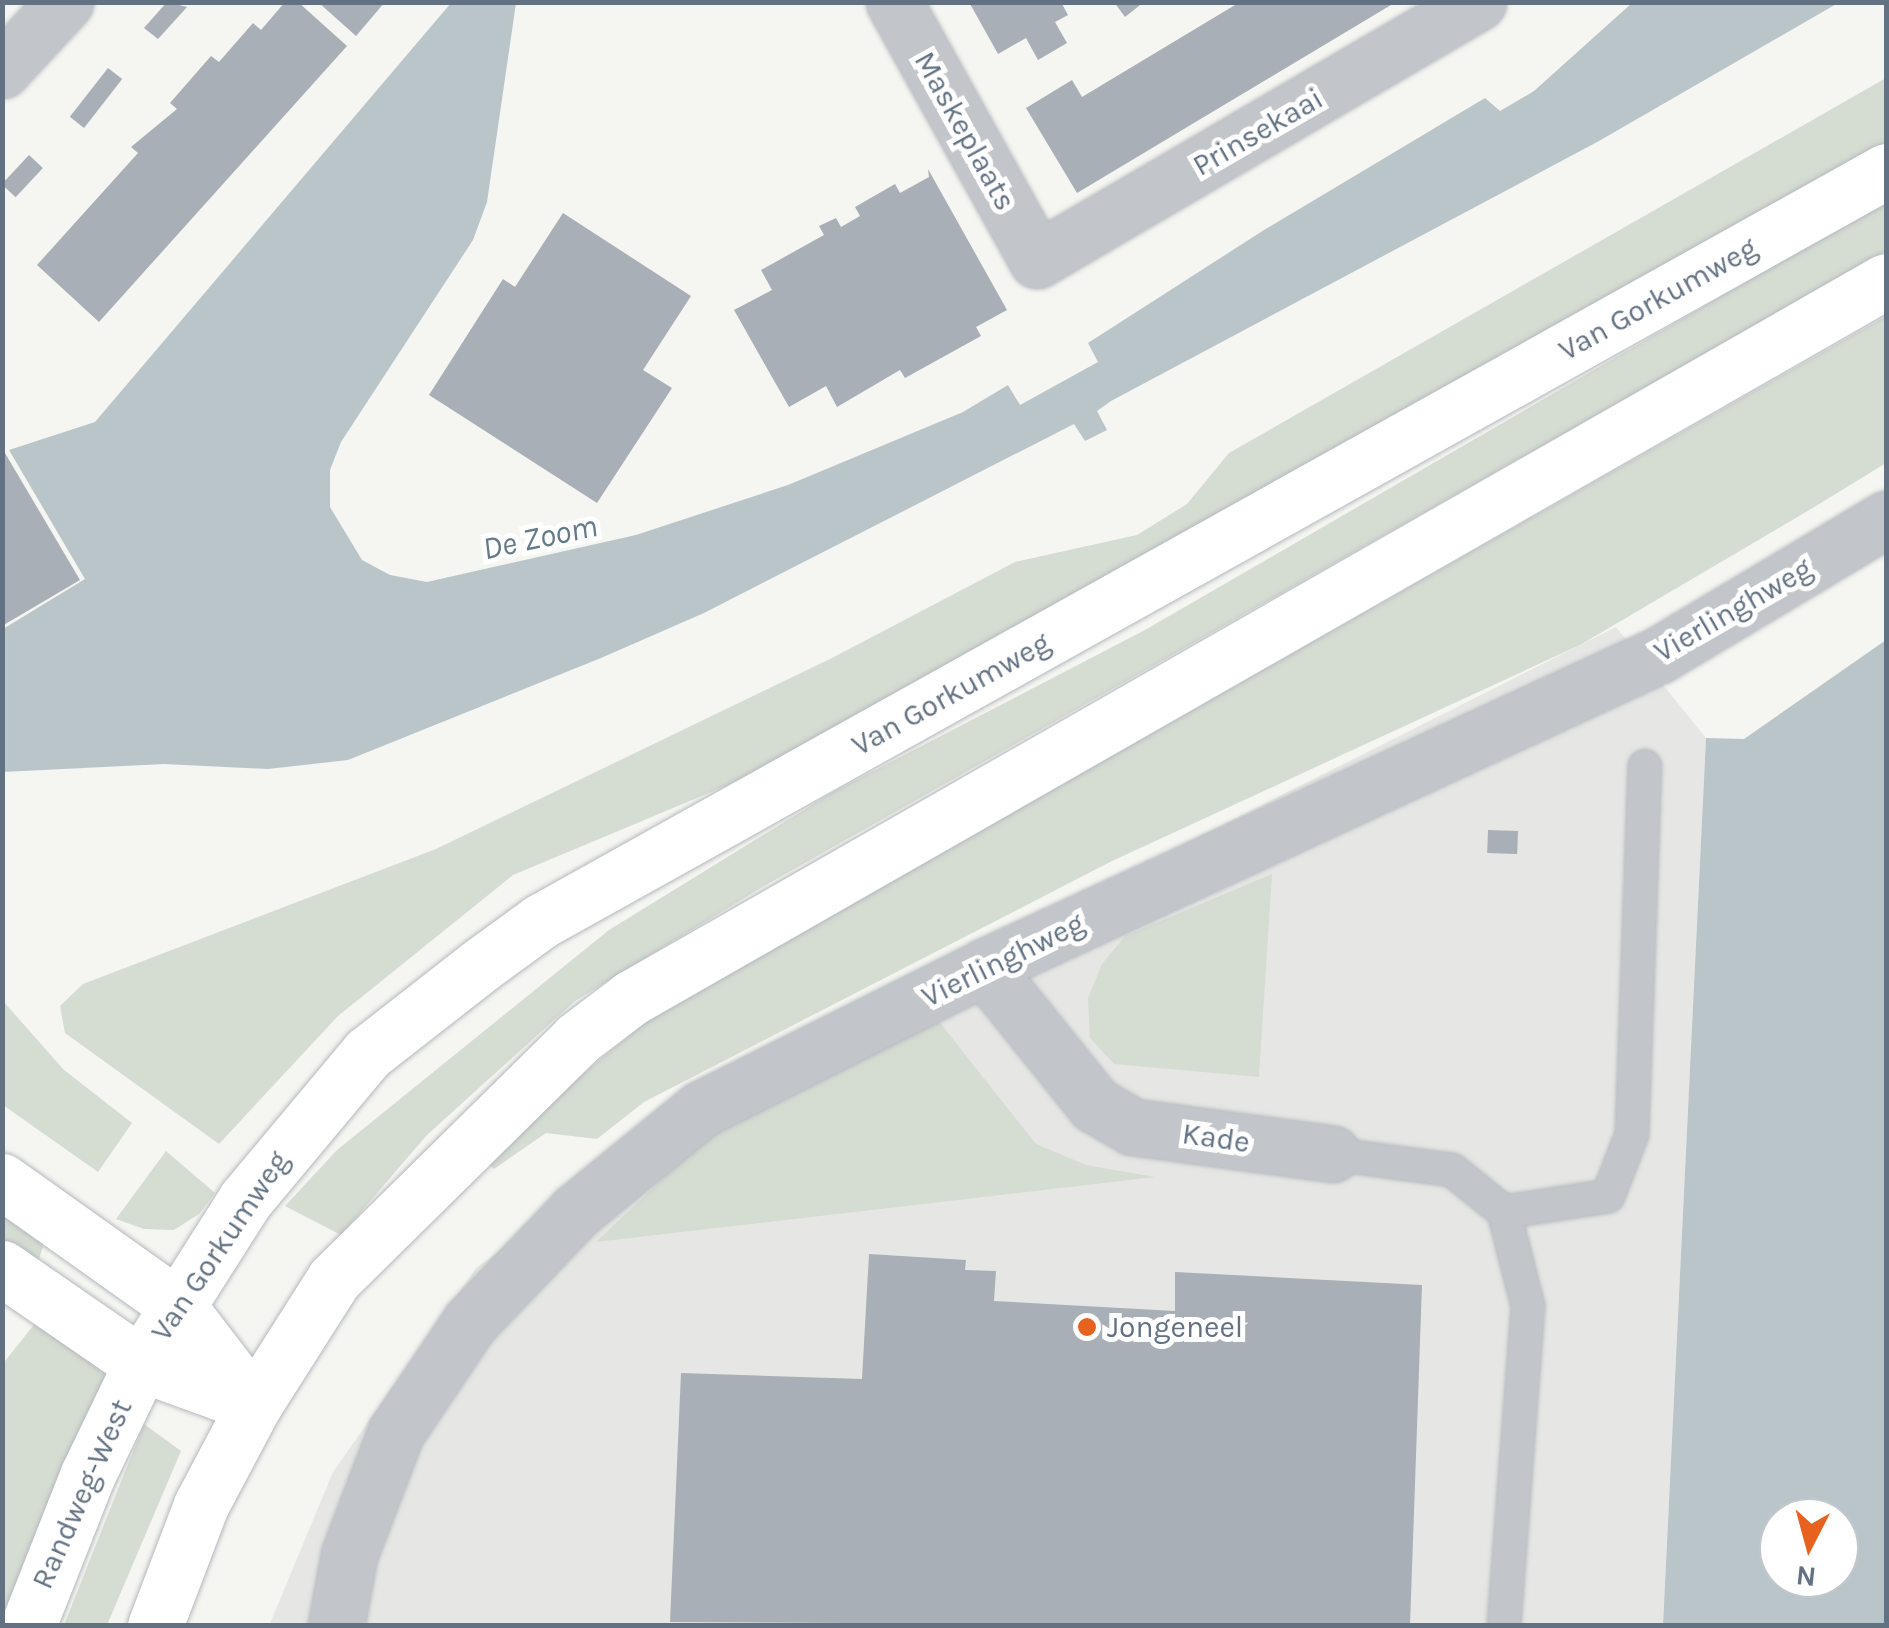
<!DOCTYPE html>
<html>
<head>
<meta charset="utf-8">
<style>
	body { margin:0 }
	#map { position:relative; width:1889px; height:1628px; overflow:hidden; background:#f5f5f1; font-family:Karla,sans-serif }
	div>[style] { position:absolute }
	.built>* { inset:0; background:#e6e7e5 }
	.green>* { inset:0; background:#d5dcd2 }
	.water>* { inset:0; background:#bac5ca }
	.building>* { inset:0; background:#a8afb6; transform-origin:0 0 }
	.roads { filter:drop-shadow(0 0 2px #b4b9be) drop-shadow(0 0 2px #b4b9be) }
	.service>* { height:32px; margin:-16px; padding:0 16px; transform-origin:16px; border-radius:16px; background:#c2c5c9 }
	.minor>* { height:55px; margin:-27.5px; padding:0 27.5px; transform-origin:27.5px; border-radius:27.5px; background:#c2c5c9 }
	.secondary>* { height:55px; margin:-27.5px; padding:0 27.5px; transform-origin:27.5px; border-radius:27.5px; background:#fff }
	.primary>* { height:55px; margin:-27.5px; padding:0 27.5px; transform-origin:27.5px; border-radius:27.5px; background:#fff }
	.dots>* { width:28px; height:28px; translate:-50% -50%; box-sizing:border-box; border:5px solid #fff; border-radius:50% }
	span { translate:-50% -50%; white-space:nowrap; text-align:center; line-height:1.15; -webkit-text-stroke:10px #fff; paint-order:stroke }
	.street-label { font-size:30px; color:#637283 }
	.poi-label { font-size:30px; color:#637283 }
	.left { translate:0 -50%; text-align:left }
	.water-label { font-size:32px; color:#637a87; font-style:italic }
	.frame { position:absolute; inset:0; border:5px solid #637283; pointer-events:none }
	.north { position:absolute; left:1759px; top:1498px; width:100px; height:100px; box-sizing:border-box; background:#fff; border:2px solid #c1c7cd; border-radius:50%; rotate:186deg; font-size:28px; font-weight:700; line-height:40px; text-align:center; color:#637283 }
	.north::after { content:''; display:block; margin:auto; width:35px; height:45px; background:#e8621f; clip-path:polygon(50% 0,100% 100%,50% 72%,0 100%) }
</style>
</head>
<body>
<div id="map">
	<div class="built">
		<div style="clip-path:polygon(1616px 627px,1706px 738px,1663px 1625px,269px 1626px,333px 1472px,476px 1268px,770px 1052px)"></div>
	</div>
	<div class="green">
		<div style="clip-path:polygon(1886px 78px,1886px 142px,1038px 626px,728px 785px,513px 875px,338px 1016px,219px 1144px,65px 1033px,60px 1006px,83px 984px,436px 849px,832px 658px,1015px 562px,1137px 535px,1187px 504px,1229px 453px)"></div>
		<div style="clip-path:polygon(1886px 201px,1886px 251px,759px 889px,575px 1001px,427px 1135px,341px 1235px,285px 1206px,337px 1150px,609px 930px,833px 792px,1145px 630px)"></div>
		<div style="clip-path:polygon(1886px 316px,1886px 463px,1811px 509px,1580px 645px,1110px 862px,644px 1102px,597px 1139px,546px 1133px,494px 1169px,481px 1158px,648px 1020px)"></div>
		<div style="clip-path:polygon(1272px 874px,1259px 1077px,1114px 1064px,1090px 1038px,1088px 998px,1102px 964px,1125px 936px)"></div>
		<div style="clip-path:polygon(2px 1000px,64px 1070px,132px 1123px,98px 1172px,3px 1105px)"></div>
		<div style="clip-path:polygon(937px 1019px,1036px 1144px,1086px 1165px,1155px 1177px,596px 1242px,703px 1141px,857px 1051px)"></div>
		<div style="clip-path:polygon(166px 1151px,215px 1193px,199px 1214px,174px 1230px,144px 1229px,116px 1219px)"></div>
		<div style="clip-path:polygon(2px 1204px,46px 1237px,38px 1262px,3px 1243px)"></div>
		<div style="clip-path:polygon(40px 1317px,103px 1366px,105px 1378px,2px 1625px,2px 1365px)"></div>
		<div style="clip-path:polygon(144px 1424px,181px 1451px,107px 1625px,64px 1625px)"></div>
	</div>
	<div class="water">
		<div style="clip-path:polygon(451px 3px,516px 3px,487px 202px,473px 240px,341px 442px,330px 470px,330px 507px,362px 560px,390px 575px,427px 582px,636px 535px,788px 485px,963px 412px,1008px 385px,1020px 405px,1098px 362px,1088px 343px,1264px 230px,1485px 98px,1500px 111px,1534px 91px,1632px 3px,1838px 3px,1599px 141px,1111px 401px,1097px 411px,1107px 430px,1085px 441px,1074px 424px,704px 613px,601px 658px,348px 760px,268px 769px,164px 764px,3px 772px,3px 629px,85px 579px,9px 450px,95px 422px)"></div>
		<div style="clip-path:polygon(evenodd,1886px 640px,1886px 1625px,1663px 1625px,1706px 738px,1744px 739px,1886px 640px,1779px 1518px,1839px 1518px,1839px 1578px,1779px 1578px,1779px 1518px)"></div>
	</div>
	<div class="building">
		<div style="clip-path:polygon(167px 2px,187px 7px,158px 39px,144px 28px)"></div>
		<div style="clip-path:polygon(285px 2px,298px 2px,347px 46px,99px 322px,37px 265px,138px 153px,131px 147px,177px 109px,170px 103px,211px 56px,219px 62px,253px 23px,261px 30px)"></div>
		<div style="clip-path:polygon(318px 2px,385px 2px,356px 36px)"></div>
		<div style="clip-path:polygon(969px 2px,1061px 2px,1068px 15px,1055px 22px,1067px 43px,1038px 60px,1026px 38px,998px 54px)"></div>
		<div style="clip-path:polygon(1114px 2px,1144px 2px,1125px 17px)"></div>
		<div style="clip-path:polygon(1240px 2px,1396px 2px,1077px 193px,1026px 108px,1072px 80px,1082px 97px)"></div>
		<div style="left:108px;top:68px;width:18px;height:62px;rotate:38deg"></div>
		<div style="left:29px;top:155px;width:19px;height:40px;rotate:43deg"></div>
		<div style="clip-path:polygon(928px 169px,1007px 310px,976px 327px,981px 336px,905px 378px,900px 370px,837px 407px,826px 386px,789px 407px,734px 310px,772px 290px,761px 270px,824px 235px,819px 226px,836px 218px,841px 227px,860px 216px,855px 207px,895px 184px,900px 193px,929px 177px)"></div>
		<div style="clip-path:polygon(563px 213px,691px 296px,643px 370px,672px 388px,597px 503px,429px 395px,503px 279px,515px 287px)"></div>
		<div style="clip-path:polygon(2px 448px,80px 580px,2px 626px)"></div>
		<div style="left:1488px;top:830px;width:30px;height:23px;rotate:2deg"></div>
		<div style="clip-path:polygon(869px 1254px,966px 1260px,965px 1270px,996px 1271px,994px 1301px,1175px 1311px,1175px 1272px,1422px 1285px,1410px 1626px,670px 1622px,681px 1373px,862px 1379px)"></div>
	</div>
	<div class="roads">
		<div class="service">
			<div style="left:1332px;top:1154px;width:121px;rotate:7.6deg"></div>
			<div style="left:1452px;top:1170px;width:67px;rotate:38.9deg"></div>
			<div style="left:1504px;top:1212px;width:97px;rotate:75.7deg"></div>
			<div style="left:1528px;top:1306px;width:321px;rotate:94.3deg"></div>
			<div style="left:1504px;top:1212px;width:105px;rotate:-8.7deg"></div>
			<div style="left:1608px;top:1196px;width:66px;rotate:-68.8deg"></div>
			<div style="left:1632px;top:1134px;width:368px;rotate:-88deg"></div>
		</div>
		<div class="minor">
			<div style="left:894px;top:2px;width:295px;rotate:61deg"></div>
			<div style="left:1037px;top:260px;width:511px;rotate:-30.33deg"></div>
			<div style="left:2px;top:70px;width:93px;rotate:-47.2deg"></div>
			<div style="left:984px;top:967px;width:177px;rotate:51.2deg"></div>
			<div style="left:1095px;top:1105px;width:44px;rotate:30.1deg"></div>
			<div style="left:1133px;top:1127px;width:201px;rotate:7.7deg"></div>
			<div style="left:336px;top:1626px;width:72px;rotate:-79.6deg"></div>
			<div style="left:349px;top:1555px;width:132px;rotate:-69.1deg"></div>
			<div style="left:396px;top:1432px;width:133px;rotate:-56.1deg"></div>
			<div style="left:470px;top:1322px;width:153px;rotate:-46.3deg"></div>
			<div style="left:576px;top:1211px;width:161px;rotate:-39.2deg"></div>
			<div style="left:701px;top:1109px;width:317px;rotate:-26.6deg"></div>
			<div style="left:984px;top:967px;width:744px;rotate:-24.81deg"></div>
			<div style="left:1659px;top:655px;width:265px;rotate:-30.9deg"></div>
		</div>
		<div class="secondary">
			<div style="left:2px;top:1181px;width:216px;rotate:35.4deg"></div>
			<div style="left:178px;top:1306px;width:125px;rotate:52.5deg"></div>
			<div style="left:2px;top:1268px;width:169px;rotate:34.6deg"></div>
			<div style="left:141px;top:1364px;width:120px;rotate:19.9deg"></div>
		</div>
		<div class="primary">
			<div style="left:28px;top:1626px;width:163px;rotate:-68.5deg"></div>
			<div style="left:88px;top:1474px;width:122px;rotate:-64.3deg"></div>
			<div style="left:141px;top:1364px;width:194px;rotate:-57.6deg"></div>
			<div style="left:245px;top:1200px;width:192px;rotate:-50.1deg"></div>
			<div style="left:368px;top:1053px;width:145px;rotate:-38deg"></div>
			<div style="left:482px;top:964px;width:73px;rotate:-36.1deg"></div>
			<div style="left:541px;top:921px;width:1540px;rotate:-29.14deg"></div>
			<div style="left:155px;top:1626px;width:129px;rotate:-69.2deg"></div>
			<div style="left:201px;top:1505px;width:113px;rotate:-62.1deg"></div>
			<div style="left:254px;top:1405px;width:149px;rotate:-57.6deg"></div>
			<div style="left:334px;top:1279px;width:342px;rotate:-44.6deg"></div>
			<div style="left:577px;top:1039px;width:68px;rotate:-37.2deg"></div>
			<div style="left:631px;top:998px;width:1445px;rotate:-29.74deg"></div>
		</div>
	</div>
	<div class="dots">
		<div style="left:1087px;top:1327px;background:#e8621f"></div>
	</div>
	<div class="street-label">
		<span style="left:965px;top:131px;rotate:61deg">Maskeplaats</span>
		<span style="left:1258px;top:132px;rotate:-30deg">Prinsekaai</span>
		<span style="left:1658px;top:299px;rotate:-29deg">Van Gorkumweg</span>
		<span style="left:1733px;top:610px;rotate:-30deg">Vierlinghweg</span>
		<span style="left:951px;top:694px;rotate:-29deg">Van Gorkumweg</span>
		<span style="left:1003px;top:960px;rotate:-26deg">Vierlinghweg</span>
		<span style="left:1216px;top:1138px;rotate:8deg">Kade</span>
		<span style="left:220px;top:1246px;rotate:-56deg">Van Gorkumweg</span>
		<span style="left:82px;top:1494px;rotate:-66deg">Randweg-West</span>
	</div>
	<div class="poi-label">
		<span class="left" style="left:1107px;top:1327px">Jongeneel</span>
	</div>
	<div class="water-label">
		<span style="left:540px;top:538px;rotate:-12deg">De Zoom</span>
	</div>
	<div class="frame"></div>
	<div class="north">N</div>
</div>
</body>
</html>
